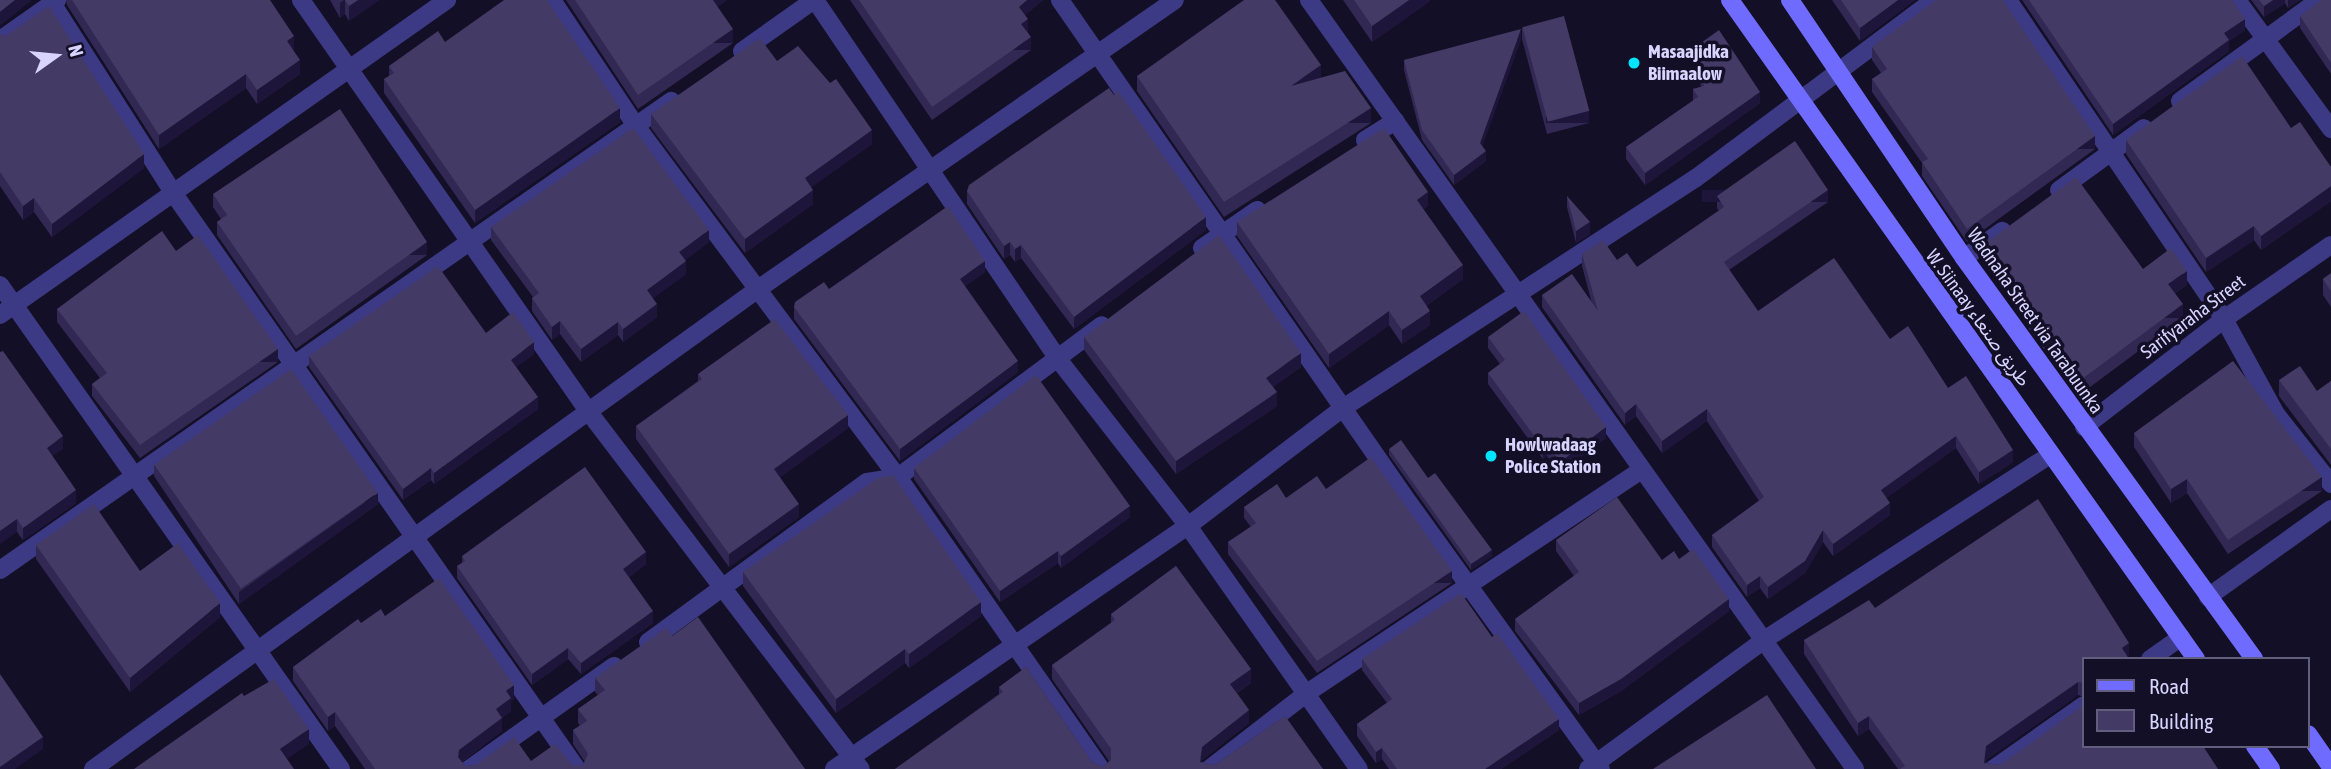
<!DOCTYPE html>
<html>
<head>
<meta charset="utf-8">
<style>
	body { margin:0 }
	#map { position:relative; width:2331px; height:769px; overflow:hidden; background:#130f26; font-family:"Asap Condensed","Noto Sans Arabic",sans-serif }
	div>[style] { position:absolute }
	.street>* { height:18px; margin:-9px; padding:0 9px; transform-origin:9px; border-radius:9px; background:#3d3a85 }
	.secondary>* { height:18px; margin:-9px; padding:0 9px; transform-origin:9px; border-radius:9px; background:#6f6bff }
	.wall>* { inset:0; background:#312854 }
	.shaded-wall>* { inset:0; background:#1d163a; transform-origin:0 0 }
	.building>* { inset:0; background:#433a66; transform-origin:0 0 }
	.dots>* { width:19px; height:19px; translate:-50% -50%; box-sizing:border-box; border:4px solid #130f26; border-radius:50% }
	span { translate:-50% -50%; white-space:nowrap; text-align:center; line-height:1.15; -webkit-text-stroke:7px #130f26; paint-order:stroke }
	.poi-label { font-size:19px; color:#d9d4ff; font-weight:700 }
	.left { translate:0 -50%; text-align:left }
	.street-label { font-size:19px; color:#d9d4ff }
	.legend { position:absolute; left:2082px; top:657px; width:228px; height:91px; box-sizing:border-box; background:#130f26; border:2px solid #625e7d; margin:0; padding:9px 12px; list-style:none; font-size:21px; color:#d9d4ff }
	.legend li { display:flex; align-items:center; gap:14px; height:35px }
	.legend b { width:35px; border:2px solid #625e7d }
	.north { position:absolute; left:21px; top:21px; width:70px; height:70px; -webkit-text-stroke:5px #130f26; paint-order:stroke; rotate:75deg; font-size:19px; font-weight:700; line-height:28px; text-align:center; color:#d9d4ff }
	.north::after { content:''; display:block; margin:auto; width:24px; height:32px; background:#d9d4ff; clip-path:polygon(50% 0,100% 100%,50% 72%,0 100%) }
</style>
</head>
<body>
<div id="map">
	<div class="street">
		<div style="left:50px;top:0;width:230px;rotate:57.4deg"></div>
		<div style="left:174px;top:194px;width:702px;rotate:54.97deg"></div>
		<div style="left:301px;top:0;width:501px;rotate:55.07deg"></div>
		<div style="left:588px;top:411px;width:450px;rotate:52.7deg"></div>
		<div style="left:552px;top:0;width:151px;rotate:56.3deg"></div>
		<div style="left:636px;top:126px;width:438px;rotate:53.3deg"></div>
		<div style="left:898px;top:477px;width:356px;rotate:55.2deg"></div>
		<div style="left:815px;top:0;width:434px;rotate:55.9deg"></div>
		<div style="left:1058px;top:359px;width:212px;rotate:52.1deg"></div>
		<div style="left:1188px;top:526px;width:297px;rotate:54.9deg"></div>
		<div style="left:1060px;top:0;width:612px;rotate:55.25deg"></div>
		<div style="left:1409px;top:503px;width:328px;rotate:54.2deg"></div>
		<div style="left:1309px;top:0;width:943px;rotate:54.62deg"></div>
		<div style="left:2008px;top:0;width:385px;rotate:55.9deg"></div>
		<div style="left:2224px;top:319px;width:108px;rotate:61.3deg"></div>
		<div style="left:2276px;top:414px;width:89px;rotate:51.8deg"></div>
		<div style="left:2237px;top:0;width:160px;rotate:53.9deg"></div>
		<div style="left:0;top:40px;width:70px;rotate:-35.1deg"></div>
		<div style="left:742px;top:51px;width:88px;rotate:-35.3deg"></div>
		<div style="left:2180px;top:101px;width:172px;rotate:-36deg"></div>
		<div style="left:1365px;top:140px;width:36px;rotate:-32deg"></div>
		<div style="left:2059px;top:190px;width:105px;rotate:-36.1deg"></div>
		<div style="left:1202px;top:248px;width:67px;rotate:-34.6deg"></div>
		<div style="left:1964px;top:258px;width:47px;rotate:-35.4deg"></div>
		<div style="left:0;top:285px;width:592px;rotate:54.83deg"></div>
		<div style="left:0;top:315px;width:547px;rotate:-35.17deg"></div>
		<div style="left:2084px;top:427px;width:177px;rotate:-37.6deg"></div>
		<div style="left:2224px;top:319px;width:130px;rotate:-34.7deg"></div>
		<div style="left:0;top:570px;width:819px;rotate:-34.95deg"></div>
		<div style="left:2208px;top:597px;width:151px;rotate:-35.6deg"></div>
		<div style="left:648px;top:642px;width:271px;rotate:-36.2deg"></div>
		<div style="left:867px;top:482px;width:31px;rotate:-9deg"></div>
		<div style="left:898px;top:477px;width:254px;rotate:-36.7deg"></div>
		<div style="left:2150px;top:659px;width:38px;rotate:-35deg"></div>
		<div style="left:93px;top:769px;width:820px;rotate:-35.82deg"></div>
		<div style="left:758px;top:289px;width:507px;rotate:-34.72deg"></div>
		<div style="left:469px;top:769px;width:178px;rotate:-35.4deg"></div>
		<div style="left:834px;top:769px;width:429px;rotate:-34.5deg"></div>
		<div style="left:1188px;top:526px;width:195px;rotate:-37.3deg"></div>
		<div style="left:1343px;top:408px;width:421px;rotate:-33.1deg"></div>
		<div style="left:1696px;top:178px;width:297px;rotate:-36.8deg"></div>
		<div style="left:1209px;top:769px;width:124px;rotate:-37.8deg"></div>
		<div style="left:1307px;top:693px;width:402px;rotate:-33.7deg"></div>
		<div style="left:1588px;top:769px;width:218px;rotate:-36.2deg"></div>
		<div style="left:1764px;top:640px;width:342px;rotate:-32.9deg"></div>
		<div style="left:1993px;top:769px;width:111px;rotate:-35.1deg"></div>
	</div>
	<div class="secondary">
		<div style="left:1730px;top:0;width:807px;rotate:54.73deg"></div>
		<div style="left:1790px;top:0;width:311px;rotate:56deg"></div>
		<div style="left:1964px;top:258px;width:495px;rotate:54.1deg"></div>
		<div style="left:2308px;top:734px;width:40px;rotate:55.1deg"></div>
		<div style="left:2255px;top:746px;width:28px;rotate:55deg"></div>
	</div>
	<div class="wall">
		<div style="clip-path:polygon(66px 0,270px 0,294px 50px,293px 51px,300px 74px,257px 104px,246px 88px,159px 149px,67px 5px)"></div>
		<div style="clip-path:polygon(330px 0,379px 0,349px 21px,345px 14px,340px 18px)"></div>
		<div style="clip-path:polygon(566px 0,727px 0,717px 7px,733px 43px,638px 109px)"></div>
		<div style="clip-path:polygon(850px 0,1043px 0,1025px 15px,1031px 50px,932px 120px)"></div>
		<div style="clip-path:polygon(1343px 0,1430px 0,1430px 1px,1372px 42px)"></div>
		<div style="clip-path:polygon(1832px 0,1915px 0,1860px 41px)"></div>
		<div style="clip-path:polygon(2022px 0,2232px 0,2245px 30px,2229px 41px,2229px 51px,2113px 135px)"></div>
		<div style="clip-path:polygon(2251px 0,2300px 0,2288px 8px,2285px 3px,2264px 17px)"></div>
		<div style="clip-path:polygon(2331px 0,2331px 74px,2300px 28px,2300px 16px)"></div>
		<div style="clip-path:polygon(1522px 27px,1589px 123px,1547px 134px,1522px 39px)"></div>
		<div style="clip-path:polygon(0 34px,144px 168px,52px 237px,34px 212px,23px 220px,0 186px)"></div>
		<div style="clip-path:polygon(1521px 39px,1482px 146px,1486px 161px,1454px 185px,1422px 140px,1404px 70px,1404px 60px)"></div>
		<div style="clip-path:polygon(445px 42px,620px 122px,475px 223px,384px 93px,384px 79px,389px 76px,389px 66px)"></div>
		<div style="clip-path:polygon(1872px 47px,2095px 149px,1967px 242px,1922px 176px,1922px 163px,1872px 92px,1872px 79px,1881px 73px,1872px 60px)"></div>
		<div style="clip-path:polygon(1694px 48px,1760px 103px,1645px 185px,1626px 159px,1626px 147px,1693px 101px,1693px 89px,1701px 87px,1694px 60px)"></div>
		<div style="clip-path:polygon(777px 61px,872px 144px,811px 187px,813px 204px,745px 253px,651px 128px,651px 114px)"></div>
		<div style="clip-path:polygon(1137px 76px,1321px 78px,1371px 123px,1224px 217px,1137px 91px)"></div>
		<div style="clip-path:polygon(2291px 128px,2331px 167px,2331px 201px,2261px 250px,2254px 240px,2206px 272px,2126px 154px,2126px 140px)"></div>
		<div style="clip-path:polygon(967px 191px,1206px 230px,1074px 329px,1021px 258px,1015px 262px,1010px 255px,1004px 259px,967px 204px)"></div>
		<div style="clip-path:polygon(213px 194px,427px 255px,296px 349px,217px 235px,217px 222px,221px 219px,213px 207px)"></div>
		<div style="clip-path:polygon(1567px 196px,1590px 234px,1576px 243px,1567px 207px)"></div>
		<div style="clip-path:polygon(1717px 196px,1828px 202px,1729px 270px,1758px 311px,1890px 339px,1948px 388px,2013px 462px,1979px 484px,1956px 448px,1886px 498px,1890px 515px,1833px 556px,1823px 542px,1805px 573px,1768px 599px,1760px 588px,1747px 597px,1712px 547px,1712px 535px,1759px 501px,1707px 421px,1662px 453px,1636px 416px,1625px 425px,1542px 307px,1542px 295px,1592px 304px,1582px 266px,1582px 254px,1617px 260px,1637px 267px,1719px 211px,1717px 208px)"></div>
		<div style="clip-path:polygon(1428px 206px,1423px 209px,1463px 279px,1426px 306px,1430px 325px,1402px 344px,1389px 325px,1329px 368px,1237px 236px,1237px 222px)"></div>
		<div style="clip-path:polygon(491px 227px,709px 242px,685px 260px,686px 274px,653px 298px,657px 317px,623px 342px,618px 335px,581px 362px,560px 334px,552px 340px,532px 311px,532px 298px,533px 297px,491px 240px)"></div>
		<div style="clip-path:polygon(1983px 245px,2143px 269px,2187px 285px,2175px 293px,2183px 318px,2078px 396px,2029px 329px,2029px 323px,1983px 258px)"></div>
		<div style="clip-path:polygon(176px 251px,278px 362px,140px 458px,92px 396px,92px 384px,100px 378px,57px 322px,57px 309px)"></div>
		<div style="clip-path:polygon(985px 272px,965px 286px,1018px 372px,900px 461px,794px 319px,794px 307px,829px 289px)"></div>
		<div style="clip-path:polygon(2331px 273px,2331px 307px,2323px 295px,2323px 279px)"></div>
		<div style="clip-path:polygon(486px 333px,534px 354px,516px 367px,538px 409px,434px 484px,431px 480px,403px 500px,309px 367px,309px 356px)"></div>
		<div style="clip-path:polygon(1084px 337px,1301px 367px,1273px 387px,1277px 406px,1176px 474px,1084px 350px)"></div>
		<div style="clip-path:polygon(1488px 337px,1606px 438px,1560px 473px,1547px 456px,1543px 459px,1488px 384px,1488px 373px,1500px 364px,1488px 348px)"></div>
		<div style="clip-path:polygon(0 352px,63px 449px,52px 456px,76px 503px,23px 540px,17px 532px)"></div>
		<div style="clip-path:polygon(698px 374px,848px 428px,780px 477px,799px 517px,729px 567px,636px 439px,636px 426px,698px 381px)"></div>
		<div style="clip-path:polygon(2279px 380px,2317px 391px,2331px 381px,2331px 465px,2279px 396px)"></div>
		<div style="clip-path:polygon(2134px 433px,2322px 491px,2228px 554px,2187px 493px,2171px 503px,2134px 447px)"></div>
		<div style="clip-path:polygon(1389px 449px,1428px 478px,1492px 556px,1471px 570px,1389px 455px)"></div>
		<div style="clip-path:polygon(154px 465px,378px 504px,239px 604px,154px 476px)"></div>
		<div style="clip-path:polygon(914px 468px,1130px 517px,1061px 568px,1058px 563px,1000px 602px,914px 479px)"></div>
		<div style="clip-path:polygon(1326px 489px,1452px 583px,1317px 673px,1228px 554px,1228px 542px,1251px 527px,1244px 518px,1244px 507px)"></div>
		<div style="clip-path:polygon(1556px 540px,1662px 560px,1679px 559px,1729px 611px,1621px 691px,1579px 715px,1515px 631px,1515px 619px,1574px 576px,1556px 551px)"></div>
		<div style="clip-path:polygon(36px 545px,140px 571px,220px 617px,130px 692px,36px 559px)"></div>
		<div style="clip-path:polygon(462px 556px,646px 564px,629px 577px,653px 623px,581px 674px,568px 659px,532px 685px,457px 578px,457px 566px,462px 563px)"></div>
		<div style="clip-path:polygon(1176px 566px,1251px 669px,1251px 683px,1237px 693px,1249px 710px,1249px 723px,1202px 760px,1201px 762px,1215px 765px,1285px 716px,1323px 769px,895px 769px,999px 694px,999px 687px,1026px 667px,1092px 762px,1103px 767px,1109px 761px,1052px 679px,1052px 665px,1111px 623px,1111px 614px)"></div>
		<div style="clip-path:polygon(743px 572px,981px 616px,909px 668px,905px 663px,836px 713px,743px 586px)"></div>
		<div style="clip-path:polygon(1875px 608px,2129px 656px,2084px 659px,2084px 697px,2078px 695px,1986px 760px,1986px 763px,2000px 765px,2218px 769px,1898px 769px,1869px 729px,1858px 736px,1804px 654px,1804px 640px)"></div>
		<div style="clip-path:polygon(385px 616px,514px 699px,511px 701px,511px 711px,502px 718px,502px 731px,462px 762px,465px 766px,531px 761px,572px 765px,583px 765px,585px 762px,573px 744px,573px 730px,580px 726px,578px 723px,578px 709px,598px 695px,595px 692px,595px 678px,672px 636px,805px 769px,365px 769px,335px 726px,328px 731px,293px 681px,293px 667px,361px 623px)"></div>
		<div style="clip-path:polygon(1492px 637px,1559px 730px,1501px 769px,1389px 769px,1382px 759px,1376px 763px,1357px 736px,1357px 724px,1387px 703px,1362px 670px,1362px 659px)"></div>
	</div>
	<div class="shaded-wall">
		<div style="clip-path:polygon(15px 0,32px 0,0 26px,0 12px)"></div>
		<div style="clip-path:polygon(344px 0,345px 0,345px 14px,340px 18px,340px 3px)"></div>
		<div style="clip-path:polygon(358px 0,379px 0,349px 21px,349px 6px)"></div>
		<div style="clip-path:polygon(711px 0,727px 0,711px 11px)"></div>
		<div style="clip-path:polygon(1027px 0,1043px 0,1019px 20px,1019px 7px)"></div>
		<div style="clip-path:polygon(1409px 0,1430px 0,1430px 1px,1372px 42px,1372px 26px)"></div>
		<div style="clip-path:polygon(1898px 0,1915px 0,1860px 41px,1860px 28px)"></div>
		<div style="clip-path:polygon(2273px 0,2285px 0,2285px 3px,2264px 17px,2264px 6px)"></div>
		<div style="clip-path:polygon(2288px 0,2300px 0,2288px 8px)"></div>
		<div style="clip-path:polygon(1028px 19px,1028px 32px,1021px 37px,1021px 24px)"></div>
		<div style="clip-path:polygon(2245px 19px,2245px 30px,2229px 41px,2229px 51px,2113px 135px,2113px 124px,2224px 33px)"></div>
		<div style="left:733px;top:29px;width:14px;height:116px;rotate:90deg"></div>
		<div style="clip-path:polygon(1521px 29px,1521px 39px,1480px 153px,1480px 143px)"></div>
		<div style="clip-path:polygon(294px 36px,294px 50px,287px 55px,287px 41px)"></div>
		<div style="left:1031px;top:37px;width:13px;height:121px;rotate:90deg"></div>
		<div style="clip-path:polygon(300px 60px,300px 74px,257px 104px,257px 90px)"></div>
		<div style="clip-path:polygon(1321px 65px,1321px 79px,1291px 86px)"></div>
		<div style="clip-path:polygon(246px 74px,246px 88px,159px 149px,159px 135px)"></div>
		<div style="clip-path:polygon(1760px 92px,1760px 103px,1645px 185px,1645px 173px)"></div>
		<div style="clip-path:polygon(620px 108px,620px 122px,475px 223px,475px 210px)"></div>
		<div style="left:1371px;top:108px;width:15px;height:174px;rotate:90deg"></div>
		<div style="left:1589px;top:111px;width:12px;height:43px;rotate:90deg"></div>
		<div style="clip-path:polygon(872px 130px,872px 144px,805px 192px,805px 178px)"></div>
		<div style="left:2095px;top:136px;width:13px;height:158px;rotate:90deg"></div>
		<div style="clip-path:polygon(1486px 151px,1486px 161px,1454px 185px,1454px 175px)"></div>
		<div style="clip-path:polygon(144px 154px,144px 168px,52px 237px,52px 224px)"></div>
		<div style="clip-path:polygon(2331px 186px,2331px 201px,2261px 250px,2261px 236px)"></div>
		<div style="clip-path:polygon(813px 190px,813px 204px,745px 253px,745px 239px)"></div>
		<div style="left:1828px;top:190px;width:12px;height:126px;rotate:90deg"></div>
		<div style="clip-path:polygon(1428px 192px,1428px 206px,1417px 214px,1417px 200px)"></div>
		<div style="clip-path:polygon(34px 198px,34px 212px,23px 220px,23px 206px)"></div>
		<div style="clip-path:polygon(1206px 217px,1206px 230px,1074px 329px,1074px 317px)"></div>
		<div style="clip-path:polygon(1590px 222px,1590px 234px,1576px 243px,1576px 231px)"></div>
		<div style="clip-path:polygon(2254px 226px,2254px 240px,2206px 272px,2206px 258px)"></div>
		<div style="clip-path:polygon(709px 230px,709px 242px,679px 265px,679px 252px)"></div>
		<div style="left:427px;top:242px;width:13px;height:161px;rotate:90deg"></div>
		<div style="clip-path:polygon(1010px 242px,1010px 255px,1004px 259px,1004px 246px)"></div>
		<div style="clip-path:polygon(1021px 245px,1021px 258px,1015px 262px,1015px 249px)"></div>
		<div style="clip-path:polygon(686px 261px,686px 274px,647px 303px,647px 290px)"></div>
		<div style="clip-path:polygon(985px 261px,985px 272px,960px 290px,960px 279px)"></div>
		<div style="clip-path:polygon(1463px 265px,1463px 279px,1420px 310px,1420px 296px)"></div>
		<div style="clip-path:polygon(2187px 271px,2187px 285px,2168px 297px,2168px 284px)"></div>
		<div style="clip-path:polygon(657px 304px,657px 317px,623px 342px,623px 329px)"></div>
		<div style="left:2183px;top:304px;width:14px;height:131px;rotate:90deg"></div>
		<div style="clip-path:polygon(1389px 311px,1389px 325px,1329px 368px,1329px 354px)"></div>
		<div style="clip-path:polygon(1430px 311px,1430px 325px,1402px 344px,1402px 330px)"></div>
		<div style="clip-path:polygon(560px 321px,560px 334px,552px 340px,552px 327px)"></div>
		<div style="clip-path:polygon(618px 322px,618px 335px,581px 362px,581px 349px)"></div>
		<div style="clip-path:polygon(534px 342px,534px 354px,511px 371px,511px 360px)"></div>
		<div style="left:278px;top:349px;width:13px;height:168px;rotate:90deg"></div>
		<div style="clip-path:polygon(1301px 353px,1301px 367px,1266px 392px,1266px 378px)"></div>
		<div style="clip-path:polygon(1018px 361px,1018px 372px,900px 461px,900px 449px)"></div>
		<div style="clip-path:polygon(1277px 392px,1277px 406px,1176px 474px,1176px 461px)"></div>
		<div style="clip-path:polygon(538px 397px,538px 409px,434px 484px,434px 473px)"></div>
		<div style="clip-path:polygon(1636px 404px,1636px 416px,1625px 425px,1625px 413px)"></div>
		<div style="clip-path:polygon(1707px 409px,1707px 421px,1662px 453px,1662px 441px)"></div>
		<div style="clip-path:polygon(848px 415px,848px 428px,774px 482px,774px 469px)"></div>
		<div style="clip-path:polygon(1606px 427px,1606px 438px,1560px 473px,1560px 462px)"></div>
		<div style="clip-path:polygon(63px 436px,63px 449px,47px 460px,47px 448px)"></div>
		<div style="clip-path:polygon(1956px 436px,1956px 448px,1881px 502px,1881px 490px)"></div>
		<div style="clip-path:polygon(1547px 445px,1547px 456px,1543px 459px,1543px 448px)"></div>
		<div style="clip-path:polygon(2013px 450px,2013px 462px,1979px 484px,1979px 472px)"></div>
		<div style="clip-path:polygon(431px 468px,431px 480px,403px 500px,403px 489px)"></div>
		<div style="left:2322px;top:477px;width:14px;height:113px;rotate:90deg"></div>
		<div style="clip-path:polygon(2187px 479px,2187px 493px,2171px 503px,2171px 489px)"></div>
		<div style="clip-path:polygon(76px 490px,76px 503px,23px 540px,23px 528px)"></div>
		<div style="clip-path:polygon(378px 493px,378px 504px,239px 604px,239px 592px)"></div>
		<div style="clip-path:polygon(1890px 503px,1890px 515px,1833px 556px,1833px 544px)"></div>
		<div style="clip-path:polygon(799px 504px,799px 517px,729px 567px,729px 554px)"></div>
		<div style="clip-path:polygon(1130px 506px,1130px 517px,1061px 568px,1061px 556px)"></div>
		<div style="clip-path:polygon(17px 519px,17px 532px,0 544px,0 531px)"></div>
		<div style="clip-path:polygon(1823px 530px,1823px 542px,1805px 573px,1768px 599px,1768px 587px)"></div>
		<div style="clip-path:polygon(1492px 550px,1492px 556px,1471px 570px,1471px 564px)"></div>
		<div style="clip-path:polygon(1058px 551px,1058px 563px,1000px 602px,1000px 591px)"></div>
		<div style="clip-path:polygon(646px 552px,646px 564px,623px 581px,623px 569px)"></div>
		<div style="left:1452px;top:571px;width:12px;height:162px;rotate:90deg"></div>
		<div style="clip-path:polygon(1760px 576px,1760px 588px,1747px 597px,1747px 585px)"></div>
		<div style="clip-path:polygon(1729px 599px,1729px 611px,1621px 691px,1579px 715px,1579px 703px)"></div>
		<div style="clip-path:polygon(981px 602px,981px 616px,909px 668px,909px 654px)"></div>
		<div style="clip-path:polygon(220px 603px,220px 617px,130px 692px,130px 678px)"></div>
		<div style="clip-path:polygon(653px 611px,653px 623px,581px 674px,581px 663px)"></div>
		<div style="clip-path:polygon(2129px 643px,2129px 656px,2125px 659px,2122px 648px)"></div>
		<div style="clip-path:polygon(568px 648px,568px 659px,532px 685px,532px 674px)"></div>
		<div style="clip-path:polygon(905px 649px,905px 663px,836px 713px,836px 699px)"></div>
		<div style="clip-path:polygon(1251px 669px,1251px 683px,1230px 697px,1230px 684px)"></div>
		<div style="clip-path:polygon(2078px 682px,2078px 695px,1986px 760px,1985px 769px,1984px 763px,1986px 746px)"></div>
		<div style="clip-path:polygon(514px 685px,514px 699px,511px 701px,511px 711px,502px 718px,502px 731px,459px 764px,458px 757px,459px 750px,496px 709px,506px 691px)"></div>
		<div style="clip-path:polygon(1249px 710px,1249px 723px,1202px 760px,1200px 769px,1200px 762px,1202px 747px)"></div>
		<div style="clip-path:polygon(335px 712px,335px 726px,328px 731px,328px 717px)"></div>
		<div style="clip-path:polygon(1869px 716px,1869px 729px,1858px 736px,1858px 723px)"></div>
		<div style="clip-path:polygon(1559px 719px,1559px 730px,1501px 769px,1485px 769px)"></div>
		<div style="clip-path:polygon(309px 729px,309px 744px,280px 764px,280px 749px)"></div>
		<div style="clip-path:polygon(43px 737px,43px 749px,15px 769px,0 769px,0 767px)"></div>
		<div style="clip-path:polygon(1382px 748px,1382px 759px,1376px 763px,1376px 752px)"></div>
	</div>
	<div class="building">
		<div style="clip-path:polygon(0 0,15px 0,0 12px)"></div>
		<div style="clip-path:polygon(72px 0,270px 0,294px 36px,287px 41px,300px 60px,257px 90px,246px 74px,159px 135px)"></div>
		<div style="clip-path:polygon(345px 0,358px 0,349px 6px)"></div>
		<div style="clip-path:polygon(504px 0,547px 0,620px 108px,475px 210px,384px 79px,394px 73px,389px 66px,438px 31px,445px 42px)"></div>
		<div style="clip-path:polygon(575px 0,713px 0,733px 29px,638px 95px)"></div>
		<div style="clip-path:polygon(859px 0,1027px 0,1019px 7px,1028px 19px,1021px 24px,1031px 37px,932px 107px)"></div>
		<div style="clip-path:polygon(1244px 0,1275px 0,1321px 65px,1291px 86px,1345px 71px,1371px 108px,1224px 202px,1137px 76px)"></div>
		<div style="clip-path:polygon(1354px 0,1409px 0,1372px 26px)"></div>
		<div style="clip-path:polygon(1841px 0,1898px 0,1860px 28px)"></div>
		<div style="clip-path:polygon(1936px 0,2003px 0,2095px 136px,1967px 229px,1922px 162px,1928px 159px,1872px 79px,1887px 69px,1872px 47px)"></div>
		<div style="clip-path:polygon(2029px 0,2232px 0,2245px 19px,2224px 33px,2229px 40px,2113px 124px)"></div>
		<div style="clip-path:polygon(2259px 0,2273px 0,2264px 6px)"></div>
		<div style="clip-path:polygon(2321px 0,2331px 0,2331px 63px,2300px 16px)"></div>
		<div style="clip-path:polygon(49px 6px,144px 154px,52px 224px,34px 198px,23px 206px,0 172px,0 34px,6px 36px)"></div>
		<div style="left:1564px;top:16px;width:98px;height:43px;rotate:75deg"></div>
		<div style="clip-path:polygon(1521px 29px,1480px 143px,1486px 151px,1454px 175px,1422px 130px,1404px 60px)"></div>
		<div style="clip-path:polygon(1719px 30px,1760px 92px,1645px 173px,1626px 147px,1698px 97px,1693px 89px,1704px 86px,1694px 48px)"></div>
		<div style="clip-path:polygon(760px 38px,777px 61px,798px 46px,830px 83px,836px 79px,872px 130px,805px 178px,813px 190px,745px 239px,651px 114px)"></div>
		<div style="clip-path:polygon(2242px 56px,2291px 128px,2300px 122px,2331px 167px,2331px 186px,2261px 236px,2254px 226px,2206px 258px,2126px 140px)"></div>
		<div style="clip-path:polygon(1109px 88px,1114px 95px,1118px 91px,1206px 217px,1074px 317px,1021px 245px,1015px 249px,1010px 242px,1004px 246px,967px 191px,969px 185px)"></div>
		<div style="clip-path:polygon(340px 109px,427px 242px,296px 336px,217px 222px,227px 215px,213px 194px)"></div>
		<div style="clip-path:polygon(633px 128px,709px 230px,679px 252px,686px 261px,647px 290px,657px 304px,623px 329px,618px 322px,581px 349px,560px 321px,552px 327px,532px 298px,539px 293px,491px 227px)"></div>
		<div style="clip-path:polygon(1384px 128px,1428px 192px,1417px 200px,1463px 265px,1420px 296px,1430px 311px,1402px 330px,1389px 311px,1329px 354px,1237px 222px)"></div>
		<div style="clip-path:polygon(1795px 141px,1828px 190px,1724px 262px,1758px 311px,1834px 258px,1890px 339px,1908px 326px,1948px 388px,1966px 376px,2013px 450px,1979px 472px,1956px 436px,1881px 490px,1890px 503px,1833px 544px,1823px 530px,1805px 561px,1768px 587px,1760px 576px,1747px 585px,1712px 535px,1764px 497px,1707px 409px,1662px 441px,1636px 404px,1625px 413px,1542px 295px,1572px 274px,1598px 311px,1582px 254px,1603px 240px,1617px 260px,1627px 253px,1637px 267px,1724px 207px,1717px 196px)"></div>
		<div style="clip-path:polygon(2076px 177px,2143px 269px,2171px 248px,2187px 271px,2168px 284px,2183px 304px,2078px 382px,2029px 315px,2032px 313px,1983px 245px)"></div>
		<div style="clip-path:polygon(1567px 196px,1590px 222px,1576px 231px)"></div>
		<div style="clip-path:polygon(948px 206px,985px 261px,960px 279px,1018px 361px,900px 449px,794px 307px,795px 302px,824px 282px,829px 289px)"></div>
		<div style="clip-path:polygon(162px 231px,176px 251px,198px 235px,278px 349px,140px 445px,92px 384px,107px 373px,57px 309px)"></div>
		<div style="clip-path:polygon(1219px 235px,1301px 353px,1266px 378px,1277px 392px,1176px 461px,1084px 337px)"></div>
		<div style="clip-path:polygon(438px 266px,486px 333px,513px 312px,534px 342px,511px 360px,538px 397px,434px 473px,431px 468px,403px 489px,309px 356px)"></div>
		<div style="clip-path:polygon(2331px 273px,2331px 291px,2323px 279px)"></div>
		<div style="clip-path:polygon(1524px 311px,1606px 427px,1560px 462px,1547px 445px,1543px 448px,1488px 373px,1505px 360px,1488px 337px)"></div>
		<div style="clip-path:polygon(775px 319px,848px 415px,774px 469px,799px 504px,729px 554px,636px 426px,702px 379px,698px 374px)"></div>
		<div style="clip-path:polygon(3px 351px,63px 436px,47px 448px,76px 490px,23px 528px,17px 519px,0 531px,0 352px)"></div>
		<div style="clip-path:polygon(2233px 361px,2322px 477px,2228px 540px,2187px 479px,2171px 489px,2134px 433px)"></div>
		<div style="clip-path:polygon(2300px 366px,2317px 391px,2331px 381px,2331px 449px,2279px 380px)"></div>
		<div style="left:291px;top:369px;width:151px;height:167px;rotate:55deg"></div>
		<div style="clip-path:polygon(1036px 375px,1130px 506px,1061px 556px,1058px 551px,1000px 591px,914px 468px)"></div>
		<div style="clip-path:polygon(1401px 440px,1428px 478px,1435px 473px,1492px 550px,1471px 564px,1389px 449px)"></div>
		<div style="clip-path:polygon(1371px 457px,1452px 571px,1317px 661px,1228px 542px,1256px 523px,1244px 507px,1277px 484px,1286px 498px,1317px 476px,1326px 489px)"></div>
		<div style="clip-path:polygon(585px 467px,646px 552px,623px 569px,653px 611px,581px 663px,568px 648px,532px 674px,457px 566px,465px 561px,462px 556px)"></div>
		<div style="clip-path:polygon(893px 475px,981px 602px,909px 654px,905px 649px,836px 699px,743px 572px,878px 478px)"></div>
		<div style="clip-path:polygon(1617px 497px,1662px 560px,1674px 551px,1679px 559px,1693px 549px,1729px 599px,1621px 679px,1579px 703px,1515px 619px,1579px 572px,1556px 540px)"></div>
		<div style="clip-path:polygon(2038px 499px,2129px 643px,2122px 648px,2129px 659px,2084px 659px,2084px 683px,2078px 682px,1986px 746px,1984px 763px,2000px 765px,2084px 705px,2084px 746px,2203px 746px,2218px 769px,1900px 769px,1905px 766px,1869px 716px,1858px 723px,1804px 640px,1869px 600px,1875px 608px)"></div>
		<div style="clip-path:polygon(94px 504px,140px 571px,178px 543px,220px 603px,130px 678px,36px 545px)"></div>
		<div style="clip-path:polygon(1176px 566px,1251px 669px,1230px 684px,1249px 710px,1202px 747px,1200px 762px,1215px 765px,1285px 716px,1323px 769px,895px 769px,1003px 692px,999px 687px,1026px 667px,1092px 762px,1103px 767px,1111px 760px,1111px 749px,1052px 665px,1115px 620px,1111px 614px)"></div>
		<div style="clip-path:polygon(439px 578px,514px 685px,506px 691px,511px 698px,496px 709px,502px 718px,459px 750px,458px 757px,465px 766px,476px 765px,514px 737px,531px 761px,555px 744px,572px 765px,583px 765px,588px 754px,573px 730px,587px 721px,578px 709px,605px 690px,595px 678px,666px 628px,672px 636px,698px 617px,805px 769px,375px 769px,335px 712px,328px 717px,293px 667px,358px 619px,361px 623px,381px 609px,385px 616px)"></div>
		<div style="clip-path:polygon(1461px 593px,1492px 637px,1497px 633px,1559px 719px,1485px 769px,1397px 769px,1382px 748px,1376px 752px,1357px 724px,1392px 699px,1362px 659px)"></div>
		<div style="clip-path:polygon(0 674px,43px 737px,0 767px)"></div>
		<div style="clip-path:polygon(274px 679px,309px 729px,280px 749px,294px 769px,134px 769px,242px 693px,244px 696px)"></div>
		<div style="clip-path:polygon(1767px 695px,1816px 769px,1653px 769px)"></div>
	</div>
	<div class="dots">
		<div style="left:1634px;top:63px;background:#00e5ff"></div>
		<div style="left:1491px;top:456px;background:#00e5ff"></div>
	</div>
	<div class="poi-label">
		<span class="left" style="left:1648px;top:63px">Masaajidka<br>Biimaalow</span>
		<span class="left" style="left:1505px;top:456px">Howlwadaag<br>Police Station</span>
	</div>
	<div class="street-label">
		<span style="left:2193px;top:317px;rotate:-37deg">Sarifyaraha Street</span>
		<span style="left:1978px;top:318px;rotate:54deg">W. Siinaay طريق صنعاء</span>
		<span style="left:2035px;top:321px;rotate:55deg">Wadnaha Street via Tarabuunka</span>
	</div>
	<ul class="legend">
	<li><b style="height:9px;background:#6f6bff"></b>Road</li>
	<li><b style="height:19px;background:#433a66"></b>Building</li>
	</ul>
	<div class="north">N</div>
</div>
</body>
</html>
